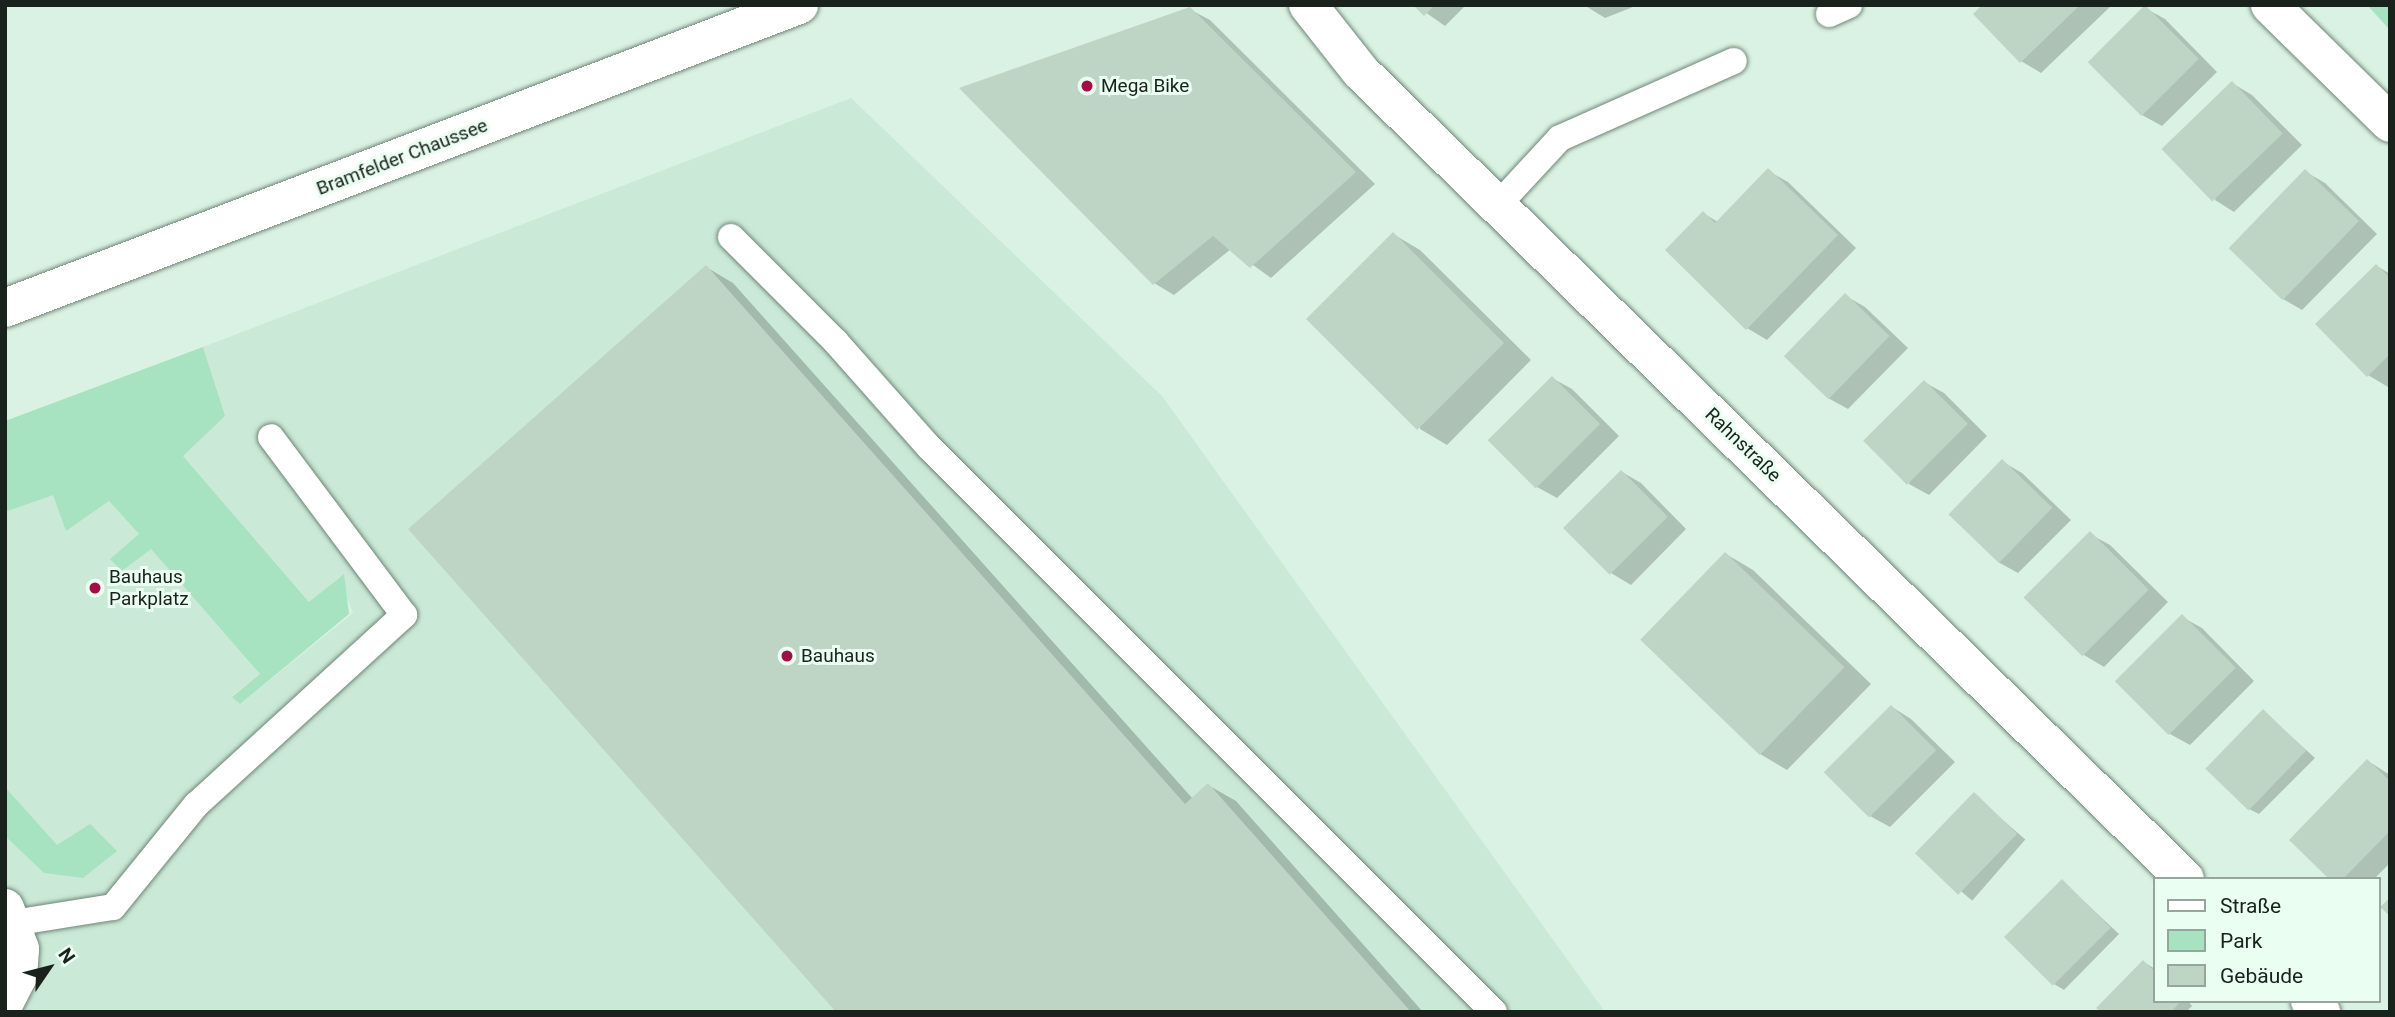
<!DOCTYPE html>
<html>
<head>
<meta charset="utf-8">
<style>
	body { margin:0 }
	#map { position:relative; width:2395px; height:1017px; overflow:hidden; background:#daf2e3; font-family:Roboto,sans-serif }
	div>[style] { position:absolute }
	.built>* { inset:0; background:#cae9d6 }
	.green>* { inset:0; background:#a7e3c0 }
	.shadow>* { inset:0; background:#0003; transform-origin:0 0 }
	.building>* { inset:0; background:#bed5c6; transform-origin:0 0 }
	.roads { filter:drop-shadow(0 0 2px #6f8578) drop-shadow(0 0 2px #6f8578) }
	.service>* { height:26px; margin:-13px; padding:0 13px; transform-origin:13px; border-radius:13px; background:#fff }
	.minor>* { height:38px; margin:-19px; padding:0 19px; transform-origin:19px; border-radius:19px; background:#fff }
	.primary>* { height:38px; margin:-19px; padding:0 19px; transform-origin:19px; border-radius:19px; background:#fff }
	.dots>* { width:19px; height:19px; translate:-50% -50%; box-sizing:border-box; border:4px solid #ebfef2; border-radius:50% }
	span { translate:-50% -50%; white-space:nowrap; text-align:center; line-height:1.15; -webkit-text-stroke:6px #ebfef2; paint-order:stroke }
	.poi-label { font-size:19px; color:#1a221d }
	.left { translate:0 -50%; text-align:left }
	.street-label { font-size:19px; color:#1a221d }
	.frame { position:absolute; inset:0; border:7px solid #1a221d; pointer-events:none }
	.legend { position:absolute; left:2153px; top:877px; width:228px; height:126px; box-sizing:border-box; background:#ebfef2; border:2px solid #97a69d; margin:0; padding:9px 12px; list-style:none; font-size:21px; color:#1a221d }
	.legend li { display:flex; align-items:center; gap:14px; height:35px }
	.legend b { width:35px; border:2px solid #97a69d }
	.north { position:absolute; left:14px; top:933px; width:70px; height:70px; -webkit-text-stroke:5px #ebfef2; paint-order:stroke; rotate:55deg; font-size:19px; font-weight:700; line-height:28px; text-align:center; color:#1a221d }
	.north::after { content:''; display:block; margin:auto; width:24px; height:32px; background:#1a221d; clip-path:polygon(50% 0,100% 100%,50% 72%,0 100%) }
</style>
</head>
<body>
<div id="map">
	<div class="built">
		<div style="clip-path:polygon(851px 98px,1162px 396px,1605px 1012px,5px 1012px,5px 836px,44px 873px,83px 877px,5px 787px,5px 512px,53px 494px,69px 529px,109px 501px,139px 534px,110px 559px,150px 548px,260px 674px,232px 696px,240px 704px,353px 613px,339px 577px,310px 603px,183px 456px,224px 416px,203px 347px)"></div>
	</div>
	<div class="green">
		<div style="clip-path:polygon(2367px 5px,2390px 5px,2390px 30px)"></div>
		<div style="clip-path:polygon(203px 347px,225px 416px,183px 456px,309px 602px,344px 574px,349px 614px,240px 704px,232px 697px,260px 674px,151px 549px,122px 571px,110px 559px,139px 534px,109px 501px,66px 531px,53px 495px,5px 512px,5px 421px)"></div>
		<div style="clip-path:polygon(5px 787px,57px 845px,90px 824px,117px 851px,83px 878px,44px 873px,5px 836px)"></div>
	</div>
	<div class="shadow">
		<div style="clip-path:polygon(1415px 5px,1466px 5px,1445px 26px)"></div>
		<div style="clip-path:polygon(1584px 5px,1638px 5px,1605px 18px)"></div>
		<div style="clip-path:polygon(1985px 5px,2112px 5px,2041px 73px,2021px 61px)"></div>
		<div style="clip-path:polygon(2145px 8px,2165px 19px,2217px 72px,2162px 126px,2142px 115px,2090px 63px)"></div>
		<div style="clip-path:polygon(1189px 9px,1210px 20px,1375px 184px,1271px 278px,1231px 249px,1174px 295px,1154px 283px)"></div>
		<div style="clip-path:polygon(2232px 83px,2252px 95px,2302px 145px,2234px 212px,2215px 200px)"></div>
		<div style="clip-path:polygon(1768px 171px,1788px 182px,1856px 248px,1767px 340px,1747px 328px,1703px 213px,1718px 222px)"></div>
		<div style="clip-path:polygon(2306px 172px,2325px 183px,2377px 234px,2302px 310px,2283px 299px,2231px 248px)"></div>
		<div style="clip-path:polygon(1393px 234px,1420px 250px,1531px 360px,1447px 445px,1420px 429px)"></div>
		<div style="clip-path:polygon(2377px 266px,2390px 274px,2388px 387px,2368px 375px)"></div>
		<div style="clip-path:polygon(706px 267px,733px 283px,1193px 799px,1208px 785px,1236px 801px,1423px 1012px,839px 1012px)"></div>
		<div style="clip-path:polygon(1846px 296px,1865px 307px,1908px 348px,1848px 409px,1828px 398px)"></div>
		<div style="clip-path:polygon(1552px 378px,1572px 389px,1619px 436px,1557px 498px,1537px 487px,1490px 440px)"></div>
		<div style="clip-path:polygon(1924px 382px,1944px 393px,1987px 436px,1929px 495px,1909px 484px)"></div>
		<div style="clip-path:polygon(2003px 462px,2022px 473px,2071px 520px,2018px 573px,1998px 562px)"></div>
		<div style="clip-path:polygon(1622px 472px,1641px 483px,1686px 529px,1631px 585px,1611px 573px)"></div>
		<div style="clip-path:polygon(2090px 534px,2110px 545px,2168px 602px,2104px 667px,2084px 655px)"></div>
		<div style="clip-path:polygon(1726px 554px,1753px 570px,1871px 684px,1787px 770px,1760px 754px)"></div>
		<div style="clip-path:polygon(2182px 617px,2202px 628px,2254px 681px,2190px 745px,2170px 734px,2117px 682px)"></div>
		<div style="clip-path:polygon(1892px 707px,1911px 719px,1955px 762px,1890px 827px,1870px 816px,1827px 773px)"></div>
		<div style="clip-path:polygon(2263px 711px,2315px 758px,2259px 814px,2249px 809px)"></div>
		<div style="clip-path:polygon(2368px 761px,2390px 775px,2390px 863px,2374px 879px,2331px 879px)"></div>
		<div style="left:1974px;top:795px;width:68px;height:81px;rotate:41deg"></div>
		<div style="clip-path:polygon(2062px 881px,2119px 934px,2064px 990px,2054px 984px)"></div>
		<div style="clip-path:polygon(2144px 962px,2155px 969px,2155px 1001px,2188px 1001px,2192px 1006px,2186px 1012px,2103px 1012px)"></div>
	</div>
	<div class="building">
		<div style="clip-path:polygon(1413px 5px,1435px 5px,1424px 16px)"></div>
		<div style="clip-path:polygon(1982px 5px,2080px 5px,2020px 63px,1973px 14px)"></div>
		<div style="left:2145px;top:5px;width:76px;height:81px;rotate:45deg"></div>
		<div style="clip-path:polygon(1190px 7px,1356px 172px,1250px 268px,1213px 236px,1153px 285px,959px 88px)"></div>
		<div style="left:2232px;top:81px;width:73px;height:98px;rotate:46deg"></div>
		<div style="clip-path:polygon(1768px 168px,1838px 235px,1746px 330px,1665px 250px,1703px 211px,1715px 223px)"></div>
		<div style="left:2305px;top:169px;width:75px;height:110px;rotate:44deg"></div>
		<div style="left:1393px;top:232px;width:157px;height:123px;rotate:45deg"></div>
		<div style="clip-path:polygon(2376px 264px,2390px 278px,2390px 354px,2367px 377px,2315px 324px)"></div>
		<div style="clip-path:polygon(706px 265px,1185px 804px,1208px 783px,1411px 1012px,836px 1012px,408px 529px)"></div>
		<div style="left:1845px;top:293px;width:62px;height:88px;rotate:44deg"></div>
		<div style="left:1552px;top:376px;width:68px;height:91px;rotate:45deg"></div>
		<div style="left:1924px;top:380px;width:62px;height:86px;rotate:45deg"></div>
		<div style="left:2002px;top:459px;width:70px;height:77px;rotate:44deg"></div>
		<div style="left:1621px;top:470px;width:66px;height:82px;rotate:45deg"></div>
		<div style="left:2090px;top:531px;width:83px;height:94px;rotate:45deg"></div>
		<div style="left:1725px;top:552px;width:166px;height:122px;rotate:44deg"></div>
		<div style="left:2182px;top:614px;width:76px;height:95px;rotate:45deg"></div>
		<div style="left:1891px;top:705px;width:64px;height:95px;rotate:45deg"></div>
		<div style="left:2263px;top:709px;width:60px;height:83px;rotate:44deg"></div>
		<div style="clip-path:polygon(2367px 759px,2390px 781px,2390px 831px,2343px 879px,2329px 879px,2289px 840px)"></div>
		<div style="left:1974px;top:792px;width:60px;height:85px;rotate:44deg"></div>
		<div style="left:2062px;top:879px;width:69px;height:82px;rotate:45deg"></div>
		<div style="clip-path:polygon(2390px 898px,2390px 916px,2380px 907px)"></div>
		<div style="clip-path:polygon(2143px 960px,2155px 972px,2155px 1001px,2181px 1001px,2171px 1012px,2101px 1012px,2096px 1008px)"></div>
	</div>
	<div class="roads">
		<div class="service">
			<div style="left:1829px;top:14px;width:22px;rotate:-24deg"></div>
			<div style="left:1498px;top:205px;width:91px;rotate:-47.2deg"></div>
			<div style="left:1560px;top:138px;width:190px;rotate:-23.9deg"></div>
			<div style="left:731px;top:237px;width:148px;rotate:45deg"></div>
			<div style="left:836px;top:342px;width:140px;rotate:48.5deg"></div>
			<div style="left:929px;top:447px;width:799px;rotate:45deg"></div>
			<div style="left:13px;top:923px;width:101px;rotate:-9.1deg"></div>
			<div style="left:113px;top:907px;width:132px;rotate:-50.9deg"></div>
			<div style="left:196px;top:805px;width:282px;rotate:-42.4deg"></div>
			<div style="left:404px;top:615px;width:222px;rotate:-126.8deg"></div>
		</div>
		<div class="minor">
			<div style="left:1308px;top:5px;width:85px;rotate:51.7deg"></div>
			<div style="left:1361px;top:72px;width:1153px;rotate:44.4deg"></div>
			<div style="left:2270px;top:5px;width:168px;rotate:44.5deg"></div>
			<div style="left:5px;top:908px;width:44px;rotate:69.9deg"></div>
			<div style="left:20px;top:949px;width:27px;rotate:94deg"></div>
			<div style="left:18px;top:976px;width:29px;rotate:117deg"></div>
			<div style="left:2310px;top:1001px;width:16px;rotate:45deg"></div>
		</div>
		<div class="primary">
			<div style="left:5px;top:308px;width:850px;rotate:-20.89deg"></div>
		</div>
	</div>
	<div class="dots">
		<div style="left:1087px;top:86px;background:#a40c45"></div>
		<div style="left:95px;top:588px;background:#a40c45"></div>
		<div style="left:787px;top:656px;background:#a40c45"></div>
	</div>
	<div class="poi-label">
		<span class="left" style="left:1101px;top:86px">Mega Bike</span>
		<span class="left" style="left:109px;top:588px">Bauhaus<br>Parkplatz</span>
		<span class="left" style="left:801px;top:656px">Bauhaus</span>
	</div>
	<div class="street-label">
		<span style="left:402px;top:157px;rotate:-21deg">Bramfelder Chaussee</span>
		<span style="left:1743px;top:445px;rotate:44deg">Rahnstraße</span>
	</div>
	<div class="frame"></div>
	<ul class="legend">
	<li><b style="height:9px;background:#fff"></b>Straße</li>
	<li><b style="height:19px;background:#a7e3c0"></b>Park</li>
	<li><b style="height:19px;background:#bed5c6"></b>Gebäude</li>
	</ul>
	<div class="north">N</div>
</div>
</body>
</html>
